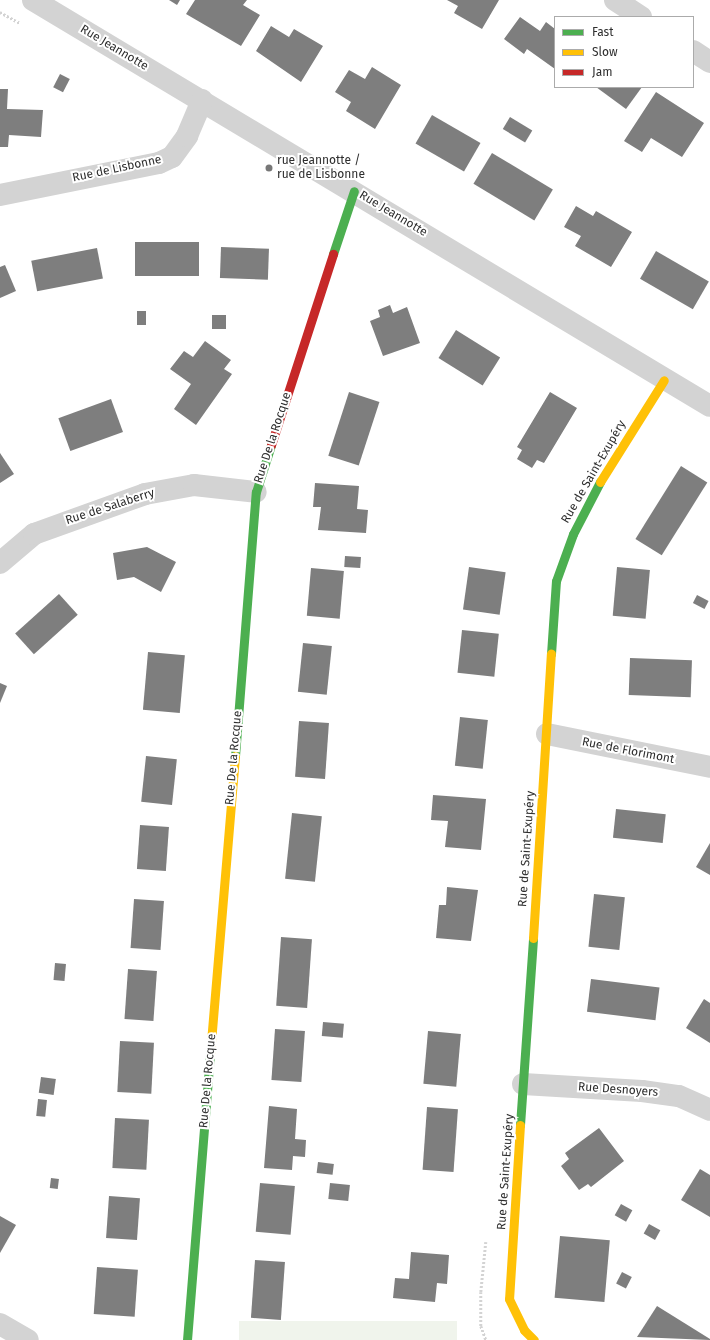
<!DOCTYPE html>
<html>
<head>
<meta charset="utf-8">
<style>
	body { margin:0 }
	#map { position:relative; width:710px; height:1340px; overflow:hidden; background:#fff; font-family:"Fira Sans",sans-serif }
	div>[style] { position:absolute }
	.green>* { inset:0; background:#f0f4ec; transform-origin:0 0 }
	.building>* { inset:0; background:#7e7e7e; transform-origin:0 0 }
	.path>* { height:2.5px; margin-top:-1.25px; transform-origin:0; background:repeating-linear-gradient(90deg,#d3d3d3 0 2px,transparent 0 4px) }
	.street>* { height:22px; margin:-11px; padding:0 11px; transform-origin:11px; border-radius:11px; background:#d3d3d3 }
	.fast>* { height:9px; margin:-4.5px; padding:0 4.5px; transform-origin:4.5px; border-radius:4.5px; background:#4caf50 }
	.slow>* { height:9px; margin:-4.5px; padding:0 4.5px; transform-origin:4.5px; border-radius:4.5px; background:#ffc107 }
	.jam>* { height:9px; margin:-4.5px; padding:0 4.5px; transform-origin:4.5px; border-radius:4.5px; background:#c62828 }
	.dots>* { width:11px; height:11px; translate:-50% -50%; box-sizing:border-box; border:2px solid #fff; border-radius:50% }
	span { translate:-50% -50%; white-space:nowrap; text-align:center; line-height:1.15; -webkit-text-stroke:4px #fff; paint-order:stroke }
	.street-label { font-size:12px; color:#2e2e2e }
	.poi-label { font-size:12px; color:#2e2e2e }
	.left { translate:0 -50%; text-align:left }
	.legend { position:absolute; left:554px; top:16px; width:140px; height:72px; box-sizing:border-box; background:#fff; border:1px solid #ababab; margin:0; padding:5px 7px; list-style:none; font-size:12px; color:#2e2e2e }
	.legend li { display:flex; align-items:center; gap:8px; height:20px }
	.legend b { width:20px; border:1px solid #ababab }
</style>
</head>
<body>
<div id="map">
	<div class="green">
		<div style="left:239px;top:1321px;width:218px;height:20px"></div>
	</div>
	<div class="building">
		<div style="clip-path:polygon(169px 0,180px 0,177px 5px)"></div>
		<div style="clip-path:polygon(195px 0,247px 0,243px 5px,260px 15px,241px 46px,186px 14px)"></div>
		<div style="clip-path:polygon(447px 0,499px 0,482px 29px,454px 13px,458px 6px)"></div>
		<div style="clip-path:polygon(520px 17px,540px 31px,546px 22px,555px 29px,555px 69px,527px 49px,524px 54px,504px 39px)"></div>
		<div style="clip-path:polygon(271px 26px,289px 37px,294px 29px,323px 46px,301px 82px,256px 51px)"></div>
		<div style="clip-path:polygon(372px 67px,401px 85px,375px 129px,346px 111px,351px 102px,335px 92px,349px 70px,365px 79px)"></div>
		<div style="left:60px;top:74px;width:11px;height:15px;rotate:27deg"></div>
		<div style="clip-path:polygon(596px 87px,642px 87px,626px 109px)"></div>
		<div style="clip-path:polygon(0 89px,8px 89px,7px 109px,43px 110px,41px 137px,9px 135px,8px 147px,0 147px)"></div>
		<div style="clip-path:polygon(656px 92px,704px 123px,682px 157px,651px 138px,642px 152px,624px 141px)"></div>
		<div style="left:432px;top:115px;width:56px;height:33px;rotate:30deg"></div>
		<div style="left:510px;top:117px;width:26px;height:14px;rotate:31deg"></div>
		<div style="left:492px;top:153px;width:71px;height:36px;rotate:31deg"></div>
		<div style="clip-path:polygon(576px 206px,593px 216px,596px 211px,632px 232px,611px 267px,575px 246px,581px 236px,564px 227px)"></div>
		<div style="left:135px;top:242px;width:64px;height:34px"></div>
		<div style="left:221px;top:247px;width:48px;height:31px;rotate:2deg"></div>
		<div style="left:97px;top:248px;width:31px;height:67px;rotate:79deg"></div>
		<div style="left:656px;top:251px;width:61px;height:32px;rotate:30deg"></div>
		<div style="clip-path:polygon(5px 265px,16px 291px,0 298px,0 267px)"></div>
		<div style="clip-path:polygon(390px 305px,393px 313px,407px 307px,420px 343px,383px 356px,370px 321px,380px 317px,378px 310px)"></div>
		<div style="left:137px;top:311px;width:9px;height:14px"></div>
		<div style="left:212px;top:315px;width:14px;height:14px"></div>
		<div style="left:456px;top:330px;width:52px;height:33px;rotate:32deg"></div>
		<div style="clip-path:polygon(205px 341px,231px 360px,224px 369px,232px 374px,196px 425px,174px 409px,191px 384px,170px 369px,184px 351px,193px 357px)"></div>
		<div style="left:349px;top:392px;width:32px;height:67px;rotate:18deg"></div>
		<div style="clip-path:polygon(550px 392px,577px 408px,544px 463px,537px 460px,532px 468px,517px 459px,522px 450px,517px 447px)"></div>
		<div style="left:111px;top:399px;width:35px;height:56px;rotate:70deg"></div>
		<div style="clip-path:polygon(0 453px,14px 474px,0 483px)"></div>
		<div style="left:681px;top:466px;width:31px;height:86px;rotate:32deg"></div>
		<div style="clip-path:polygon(315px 483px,359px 486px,357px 509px,368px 510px,366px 533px,318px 530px,321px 507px,313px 507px)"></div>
		<div style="clip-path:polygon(147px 547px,176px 562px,161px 592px,134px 577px,117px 580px,113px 553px)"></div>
		<div style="left:345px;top:556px;width:16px;height:11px;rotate:4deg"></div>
		<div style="left:469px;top:567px;width:37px;height:43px;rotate:8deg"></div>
		<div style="left:617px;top:567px;width:33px;height:49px;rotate:5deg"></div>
		<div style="left:311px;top:568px;width:33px;height:48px;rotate:5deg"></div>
		<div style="left:59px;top:594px;width:28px;height:59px;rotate:48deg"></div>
		<div style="left:697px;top:595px;width:13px;height:9px;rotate:27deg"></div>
		<div style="left:462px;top:630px;width:37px;height:43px;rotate:6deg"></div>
		<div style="left:303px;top:643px;width:29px;height:49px;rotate:6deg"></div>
		<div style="left:148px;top:652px;width:37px;height:58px;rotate:5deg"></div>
		<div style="left:630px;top:658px;width:62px;height:37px;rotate:2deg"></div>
		<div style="clip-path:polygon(0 683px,7px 686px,0 703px)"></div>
		<div style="left:460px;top:717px;width:28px;height:49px;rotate:6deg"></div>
		<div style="left:299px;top:721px;width:30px;height:56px;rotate:4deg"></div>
		<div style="left:146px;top:756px;width:31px;height:46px;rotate:6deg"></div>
		<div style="clip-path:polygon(433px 795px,486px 799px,481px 850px,445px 847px,448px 821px,431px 820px)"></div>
		<div style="left:616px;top:809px;width:50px;height:29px;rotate:6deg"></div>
		<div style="left:292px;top:813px;width:30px;height:66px;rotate:6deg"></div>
		<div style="left:140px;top:825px;width:29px;height:44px;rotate:4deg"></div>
		<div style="clip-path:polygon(710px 843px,710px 875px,696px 867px)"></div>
		<div style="clip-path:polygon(447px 887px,478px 890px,471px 941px,436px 938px,439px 905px,446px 905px)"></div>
		<div style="left:594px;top:894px;width:31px;height:53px;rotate:6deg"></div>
		<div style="left:134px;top:899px;width:30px;height:49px;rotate:4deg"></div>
		<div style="left:281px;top:937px;width:31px;height:69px;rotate:4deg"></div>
		<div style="left:55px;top:963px;width:11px;height:17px;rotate:5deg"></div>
		<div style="left:128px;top:969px;width:29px;height:50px;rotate:4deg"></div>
		<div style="left:591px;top:979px;width:69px;height:33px;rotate:7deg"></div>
		<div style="clip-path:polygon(704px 999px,710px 1003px,710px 1043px,686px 1028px)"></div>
		<div style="left:323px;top:1022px;width:21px;height:14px;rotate:5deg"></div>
		<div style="left:275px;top:1029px;width:30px;height:51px;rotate:4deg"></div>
		<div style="left:428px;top:1031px;width:33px;height:53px;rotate:5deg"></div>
		<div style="left:120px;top:1041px;width:34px;height:51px;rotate:3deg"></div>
		<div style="left:41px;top:1077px;width:15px;height:16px;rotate:8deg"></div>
		<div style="left:38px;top:1099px;width:9px;height:17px;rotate:6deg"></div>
		<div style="clip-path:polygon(269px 1106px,297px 1109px,295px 1139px,306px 1140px,305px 1157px,293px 1156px,292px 1170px,264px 1168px)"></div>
		<div style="left:427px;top:1107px;width:31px;height:63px;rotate:4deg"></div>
		<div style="left:115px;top:1118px;width:34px;height:50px;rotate:3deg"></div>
		<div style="clip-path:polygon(599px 1128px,624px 1161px,591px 1187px,588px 1184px,579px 1190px,561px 1166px,569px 1159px,565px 1153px)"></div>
		<div style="left:318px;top:1162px;width:16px;height:11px;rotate:7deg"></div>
		<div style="clip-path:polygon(700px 1169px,710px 1175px,710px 1217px,681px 1200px)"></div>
		<div style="left:51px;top:1178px;width:8px;height:10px;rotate:7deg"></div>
		<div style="left:260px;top:1183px;width:35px;height:49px;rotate:5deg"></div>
		<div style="left:330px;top:1183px;width:20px;height:16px;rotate:6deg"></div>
		<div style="left:109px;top:1196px;width:31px;height:42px;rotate:4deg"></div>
		<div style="left:621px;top:1204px;width:13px;height:13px;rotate:29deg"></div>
		<div style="clip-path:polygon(0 1216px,16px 1225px,0 1253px)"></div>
		<div style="left:649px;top:1224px;width:13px;height:11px;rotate:29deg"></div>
		<div style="left:560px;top:1236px;width:50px;height:62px;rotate:5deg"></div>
		<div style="clip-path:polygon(411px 1252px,449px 1255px,447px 1284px,437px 1283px,435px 1302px,393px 1298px,395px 1278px,409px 1279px)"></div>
		<div style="left:255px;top:1260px;width:30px;height:58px;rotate:4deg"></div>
		<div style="left:97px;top:1267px;width:41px;height:47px;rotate:4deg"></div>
		<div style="left:622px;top:1272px;width:11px;height:13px;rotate:27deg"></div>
		<div style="clip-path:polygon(657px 1306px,710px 1339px,710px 1340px,637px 1337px)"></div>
	</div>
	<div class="path">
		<div style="left:0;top:12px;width:23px;rotate:29deg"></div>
		<div style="left:486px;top:1242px;width:50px;rotate:95.7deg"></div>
		<div style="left:481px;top:1292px;width:34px;rotate:90deg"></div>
		<div style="left:481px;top:1326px;width:15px;rotate:70deg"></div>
	</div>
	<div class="street">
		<div style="left:33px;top:0;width:789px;rotate:30.95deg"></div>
		<div style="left:615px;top:0;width:31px;rotate:33deg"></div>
		<div style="left:693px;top:51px;width:20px;rotate:33deg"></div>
		<div style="left:0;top:195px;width:162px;rotate:-11.4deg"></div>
		<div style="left:159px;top:163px;width:14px;rotate:-25deg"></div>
		<div style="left:172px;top:157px;width:26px;rotate:-54deg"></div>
		<div style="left:187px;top:136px;width:39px;rotate:-67deg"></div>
		<div style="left:0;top:563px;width:45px;rotate:-40.5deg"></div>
		<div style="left:34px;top:534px;width:118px;rotate:-19.8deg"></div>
		<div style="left:145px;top:494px;width:50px;rotate:-10.4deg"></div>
		<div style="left:194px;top:485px;width:62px;rotate:6.4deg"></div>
		<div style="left:547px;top:734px;width:166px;rotate:11.4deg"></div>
		<div style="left:523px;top:1084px;width:119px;rotate:3.4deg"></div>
		<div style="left:642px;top:1091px;width:37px;rotate:8deg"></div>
		<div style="left:679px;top:1096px;width:34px;rotate:24deg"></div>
		<div style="left:0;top:1324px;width:32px;rotate:30deg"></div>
	</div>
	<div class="fast">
		<div style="left:333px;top:254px;width:66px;rotate:-71.6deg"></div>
		<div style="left:551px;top:654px;width:73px;rotate:-86.1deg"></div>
		<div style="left:556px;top:581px;width:50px;rotate:-70.1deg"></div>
		<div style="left:573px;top:534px;width:59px;rotate:-62.6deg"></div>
		<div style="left:235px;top:756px;width:265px;rotate:-85.5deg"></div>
		<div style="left:256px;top:492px;width:49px;rotate:-72.3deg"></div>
		<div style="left:520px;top:1125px;width:187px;rotate:-86deg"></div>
		<div style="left:187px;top:1340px;width:287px;rotate:-85.4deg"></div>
	</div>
	<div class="slow">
		<div style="left:600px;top:482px;width:120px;rotate:-57.9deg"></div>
		<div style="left:533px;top:938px;width:285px;rotate:-86.4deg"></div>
		<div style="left:210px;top:1054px;width:299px;rotate:-85.2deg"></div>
		<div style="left:520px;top:1125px;width:174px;rotate:93.6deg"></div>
		<div style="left:509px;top:1299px;width:34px;rotate:64deg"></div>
		<div style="left:524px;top:1330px;width:14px;rotate:45deg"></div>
	</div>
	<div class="jam">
		<div style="left:271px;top:445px;width:201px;rotate:-72deg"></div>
	</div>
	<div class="dots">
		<div style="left:269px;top:168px;background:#777"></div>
	</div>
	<div class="street-label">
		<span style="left:114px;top:48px;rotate:31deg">Rue Jeannotte</span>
		<span style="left:117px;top:169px;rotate:-12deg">Rue de Lisbonne</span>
		<span style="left:393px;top:214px;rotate:31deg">Rue Jeannotte</span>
		<span style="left:273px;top:438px;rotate:-72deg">Rue De la Rocque</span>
		<span style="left:594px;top:472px;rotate:-60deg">Rue de Saint-Exupéry</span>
		<span style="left:110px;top:507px;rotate:-18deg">Rue de Salaberry</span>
		<span style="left:628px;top:751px;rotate:11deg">Rue de Florimont</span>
		<span style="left:234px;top:758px;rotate:-85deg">Rue De la Rocque</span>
		<span style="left:527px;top:849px;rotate:-86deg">Rue de Saint-Exupéry</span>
		<span style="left:208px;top:1081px;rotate:-85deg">Rue De la Rocque</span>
		<span style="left:618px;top:1090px;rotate:4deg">Rue Desnoyers</span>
		<span style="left:506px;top:1172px;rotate:-86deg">Rue de Saint-Exupéry</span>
	</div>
	<div class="poi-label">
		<span class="left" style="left:277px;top:168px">rue Jeannotte /<br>rue de Lisbonne</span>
	</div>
	<ul class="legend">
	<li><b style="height:5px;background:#4caf50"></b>Fast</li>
	<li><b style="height:5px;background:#ffc107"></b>Slow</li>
	<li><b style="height:5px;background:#c62828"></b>Jam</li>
	</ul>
</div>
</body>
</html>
